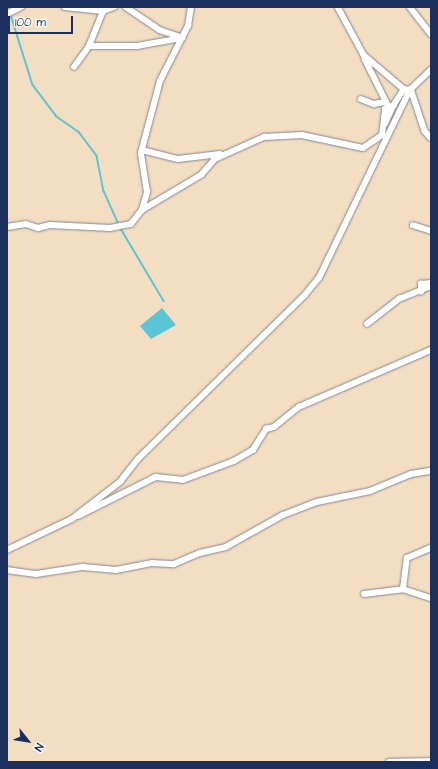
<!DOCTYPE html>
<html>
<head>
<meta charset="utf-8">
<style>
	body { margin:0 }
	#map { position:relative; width:438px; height:769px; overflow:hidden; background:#f3dec2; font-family:"Architects Daughter",sans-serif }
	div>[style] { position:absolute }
	.water>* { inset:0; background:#5ac5d4 }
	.stream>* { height:1.5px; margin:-0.75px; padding:0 0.75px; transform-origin:0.75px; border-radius:0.75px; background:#5ac5d4 }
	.roads { filter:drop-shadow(0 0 1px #878690) drop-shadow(0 0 1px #878690) }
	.minor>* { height:5.5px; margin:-2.75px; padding:0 2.75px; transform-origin:2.75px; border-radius:2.75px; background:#fff }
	span { translate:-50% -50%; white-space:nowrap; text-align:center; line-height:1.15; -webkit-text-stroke:4px #f6f6f2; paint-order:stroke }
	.frame { position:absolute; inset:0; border:8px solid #1b2f5e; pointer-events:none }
	.north { position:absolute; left:8px; top:721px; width:40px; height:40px; -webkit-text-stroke:3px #f6f6f2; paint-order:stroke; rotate:120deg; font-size:11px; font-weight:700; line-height:16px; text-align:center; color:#1b2f5e }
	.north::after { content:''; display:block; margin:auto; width:14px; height:18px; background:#1b2f5e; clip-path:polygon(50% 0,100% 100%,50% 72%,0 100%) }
	.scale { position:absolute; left:8px; top:16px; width:65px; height:18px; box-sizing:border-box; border:2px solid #1b2f5e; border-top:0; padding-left:5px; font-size:12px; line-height:14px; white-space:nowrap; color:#1b2f5e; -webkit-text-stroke:3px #f6f6f2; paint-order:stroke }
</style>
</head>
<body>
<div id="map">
	<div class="water">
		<div style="clip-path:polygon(162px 308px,176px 325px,151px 339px,140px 326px)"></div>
	</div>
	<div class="stream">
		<div style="left:11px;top:15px;width:73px;rotate:72.6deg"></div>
		<div style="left:33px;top:85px;width:39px;rotate:53deg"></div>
		<div style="left:56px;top:116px;width:28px;rotate:35deg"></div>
		<div style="left:79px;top:132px;width:30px;rotate:53deg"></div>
		<div style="left:97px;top:156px;width:36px;rotate:79deg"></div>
		<div style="left:104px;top:191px;width:36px;rotate:66deg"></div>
		<div style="left:120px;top:227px;width:86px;rotate:59.3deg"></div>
	</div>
	<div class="roads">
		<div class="minor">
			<div style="left:65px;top:7px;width:38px;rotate:6deg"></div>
			<div style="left:126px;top:7px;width:41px;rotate:34.1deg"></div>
			<div style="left:160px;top:30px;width:21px;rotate:19deg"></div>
			<div style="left:338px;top:7px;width:55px;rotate:61.6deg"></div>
			<div style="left:364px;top:55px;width:52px;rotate:40.4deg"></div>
			<div style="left:410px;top:7px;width:34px;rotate:52deg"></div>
			<div style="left:7px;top:14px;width:16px;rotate:-27deg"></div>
			<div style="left:89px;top:46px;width:48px"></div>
			<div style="left:137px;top:46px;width:46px;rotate:-10.1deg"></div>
			<div style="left:365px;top:59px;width:54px;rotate:63.4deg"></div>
			<div style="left:74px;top:67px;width:26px;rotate:-54deg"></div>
			<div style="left:89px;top:46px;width:38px;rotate:-68deg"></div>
			<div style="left:103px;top:11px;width:12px;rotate:-20deg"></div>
			<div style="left:411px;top:89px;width:44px;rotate:71.6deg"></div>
			<div style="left:425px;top:131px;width:9px;rotate:49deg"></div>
			<div style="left:361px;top:99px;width:14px;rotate:21deg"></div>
			<div style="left:374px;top:104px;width:11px;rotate:-10deg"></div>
			<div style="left:385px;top:124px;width:20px;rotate:-66deg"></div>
			<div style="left:142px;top:150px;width:37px;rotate:14deg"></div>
			<div style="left:178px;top:159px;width:42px;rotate:-6.8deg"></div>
			<div style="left:142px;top:210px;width:19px;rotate:-74deg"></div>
			<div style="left:147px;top:192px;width:39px;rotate:-99deg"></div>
			<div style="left:141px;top:153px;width:74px;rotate:-75.2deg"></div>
			<div style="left:160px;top:81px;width:62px;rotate:-63deg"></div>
			<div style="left:188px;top:26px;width:19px;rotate:-81deg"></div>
			<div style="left:413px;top:225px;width:19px;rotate:18deg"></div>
			<div style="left:7px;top:227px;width:19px;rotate:-9deg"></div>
			<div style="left:26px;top:224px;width:13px;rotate:18deg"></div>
			<div style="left:38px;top:228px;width:12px;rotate:-14deg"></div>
			<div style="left:50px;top:225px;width:60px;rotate:2.9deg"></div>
			<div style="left:110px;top:228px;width:21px;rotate:-11deg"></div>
			<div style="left:131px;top:224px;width:18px;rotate:-52deg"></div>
			<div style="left:142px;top:210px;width:69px;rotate:-30.7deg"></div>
			<div style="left:201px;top:175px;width:21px;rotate:-49deg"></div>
			<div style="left:215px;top:159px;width:54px;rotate:-24.2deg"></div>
			<div style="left:264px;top:137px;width:38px;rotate:-3deg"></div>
			<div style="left:302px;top:135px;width:62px;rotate:12deg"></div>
			<div style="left:363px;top:148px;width:23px;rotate:-34deg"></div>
			<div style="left:382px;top:135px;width:26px;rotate:-83deg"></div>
			<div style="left:385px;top:109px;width:9px;rotate:-21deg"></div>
			<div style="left:393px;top:106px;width:20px;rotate:-57deg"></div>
			<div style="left:404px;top:89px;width:6px;rotate:9deg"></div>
			<div style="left:421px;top:292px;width:8px;rotate:-90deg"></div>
			<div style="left:421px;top:284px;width:10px;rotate:-6deg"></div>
			<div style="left:367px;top:324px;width:41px;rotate:-38deg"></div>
			<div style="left:399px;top:299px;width:35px;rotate:-22deg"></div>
			<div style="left:78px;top:516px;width:87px;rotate:-26.6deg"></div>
			<div style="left:156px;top:477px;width:27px;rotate:6deg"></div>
			<div style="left:183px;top:480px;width:54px;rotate:-20.4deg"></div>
			<div style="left:234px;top:461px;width:22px;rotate:-30deg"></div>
			<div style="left:253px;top:450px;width:25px;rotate:-58deg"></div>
			<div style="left:266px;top:429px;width:8px;rotate:-14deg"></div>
			<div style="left:274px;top:427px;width:32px;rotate:-39deg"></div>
			<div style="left:299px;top:407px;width:144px;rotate:-23.4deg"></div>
			<div style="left:7px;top:550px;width:72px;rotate:-25.5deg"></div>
			<div style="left:72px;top:519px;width:61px;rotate:-37.6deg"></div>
			<div style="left:120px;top:482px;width:29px;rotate:-52deg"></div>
			<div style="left:138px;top:459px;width:234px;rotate:-44.5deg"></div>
			<div style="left:305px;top:295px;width:22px;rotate:-51deg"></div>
			<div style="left:319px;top:278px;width:209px;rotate:-64.2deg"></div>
			<div style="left:410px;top:90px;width:29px;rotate:-44deg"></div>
			<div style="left:7px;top:570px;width:29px;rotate:8deg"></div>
			<div style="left:36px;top:574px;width:48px;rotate:-8.5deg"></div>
			<div style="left:83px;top:567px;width:33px;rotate:5deg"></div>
			<div style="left:116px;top:570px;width:37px;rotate:-11deg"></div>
			<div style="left:152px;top:563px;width:22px;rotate:3deg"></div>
			<div style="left:174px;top:564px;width:28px;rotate:-23deg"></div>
			<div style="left:200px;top:553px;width:27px;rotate:-13deg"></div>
			<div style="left:226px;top:547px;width:65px;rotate:-29.3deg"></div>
			<div style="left:283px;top:515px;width:36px;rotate:-21deg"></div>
			<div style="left:317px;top:502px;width:54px;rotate:-11.7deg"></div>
			<div style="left:370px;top:491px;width:44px;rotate:-22.5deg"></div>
			<div style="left:411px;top:474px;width:20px;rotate:-9deg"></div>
			<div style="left:403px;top:589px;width:31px;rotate:-83deg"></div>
			<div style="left:407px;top:558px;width:26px;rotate:-23deg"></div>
			<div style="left:364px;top:594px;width:39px;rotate:-7deg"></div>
			<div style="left:403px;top:589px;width:29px;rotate:18deg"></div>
			<div style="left:389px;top:762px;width:42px;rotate:-1.4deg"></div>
		</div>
	</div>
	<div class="frame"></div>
	<div class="north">N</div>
	<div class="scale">100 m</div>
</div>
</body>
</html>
